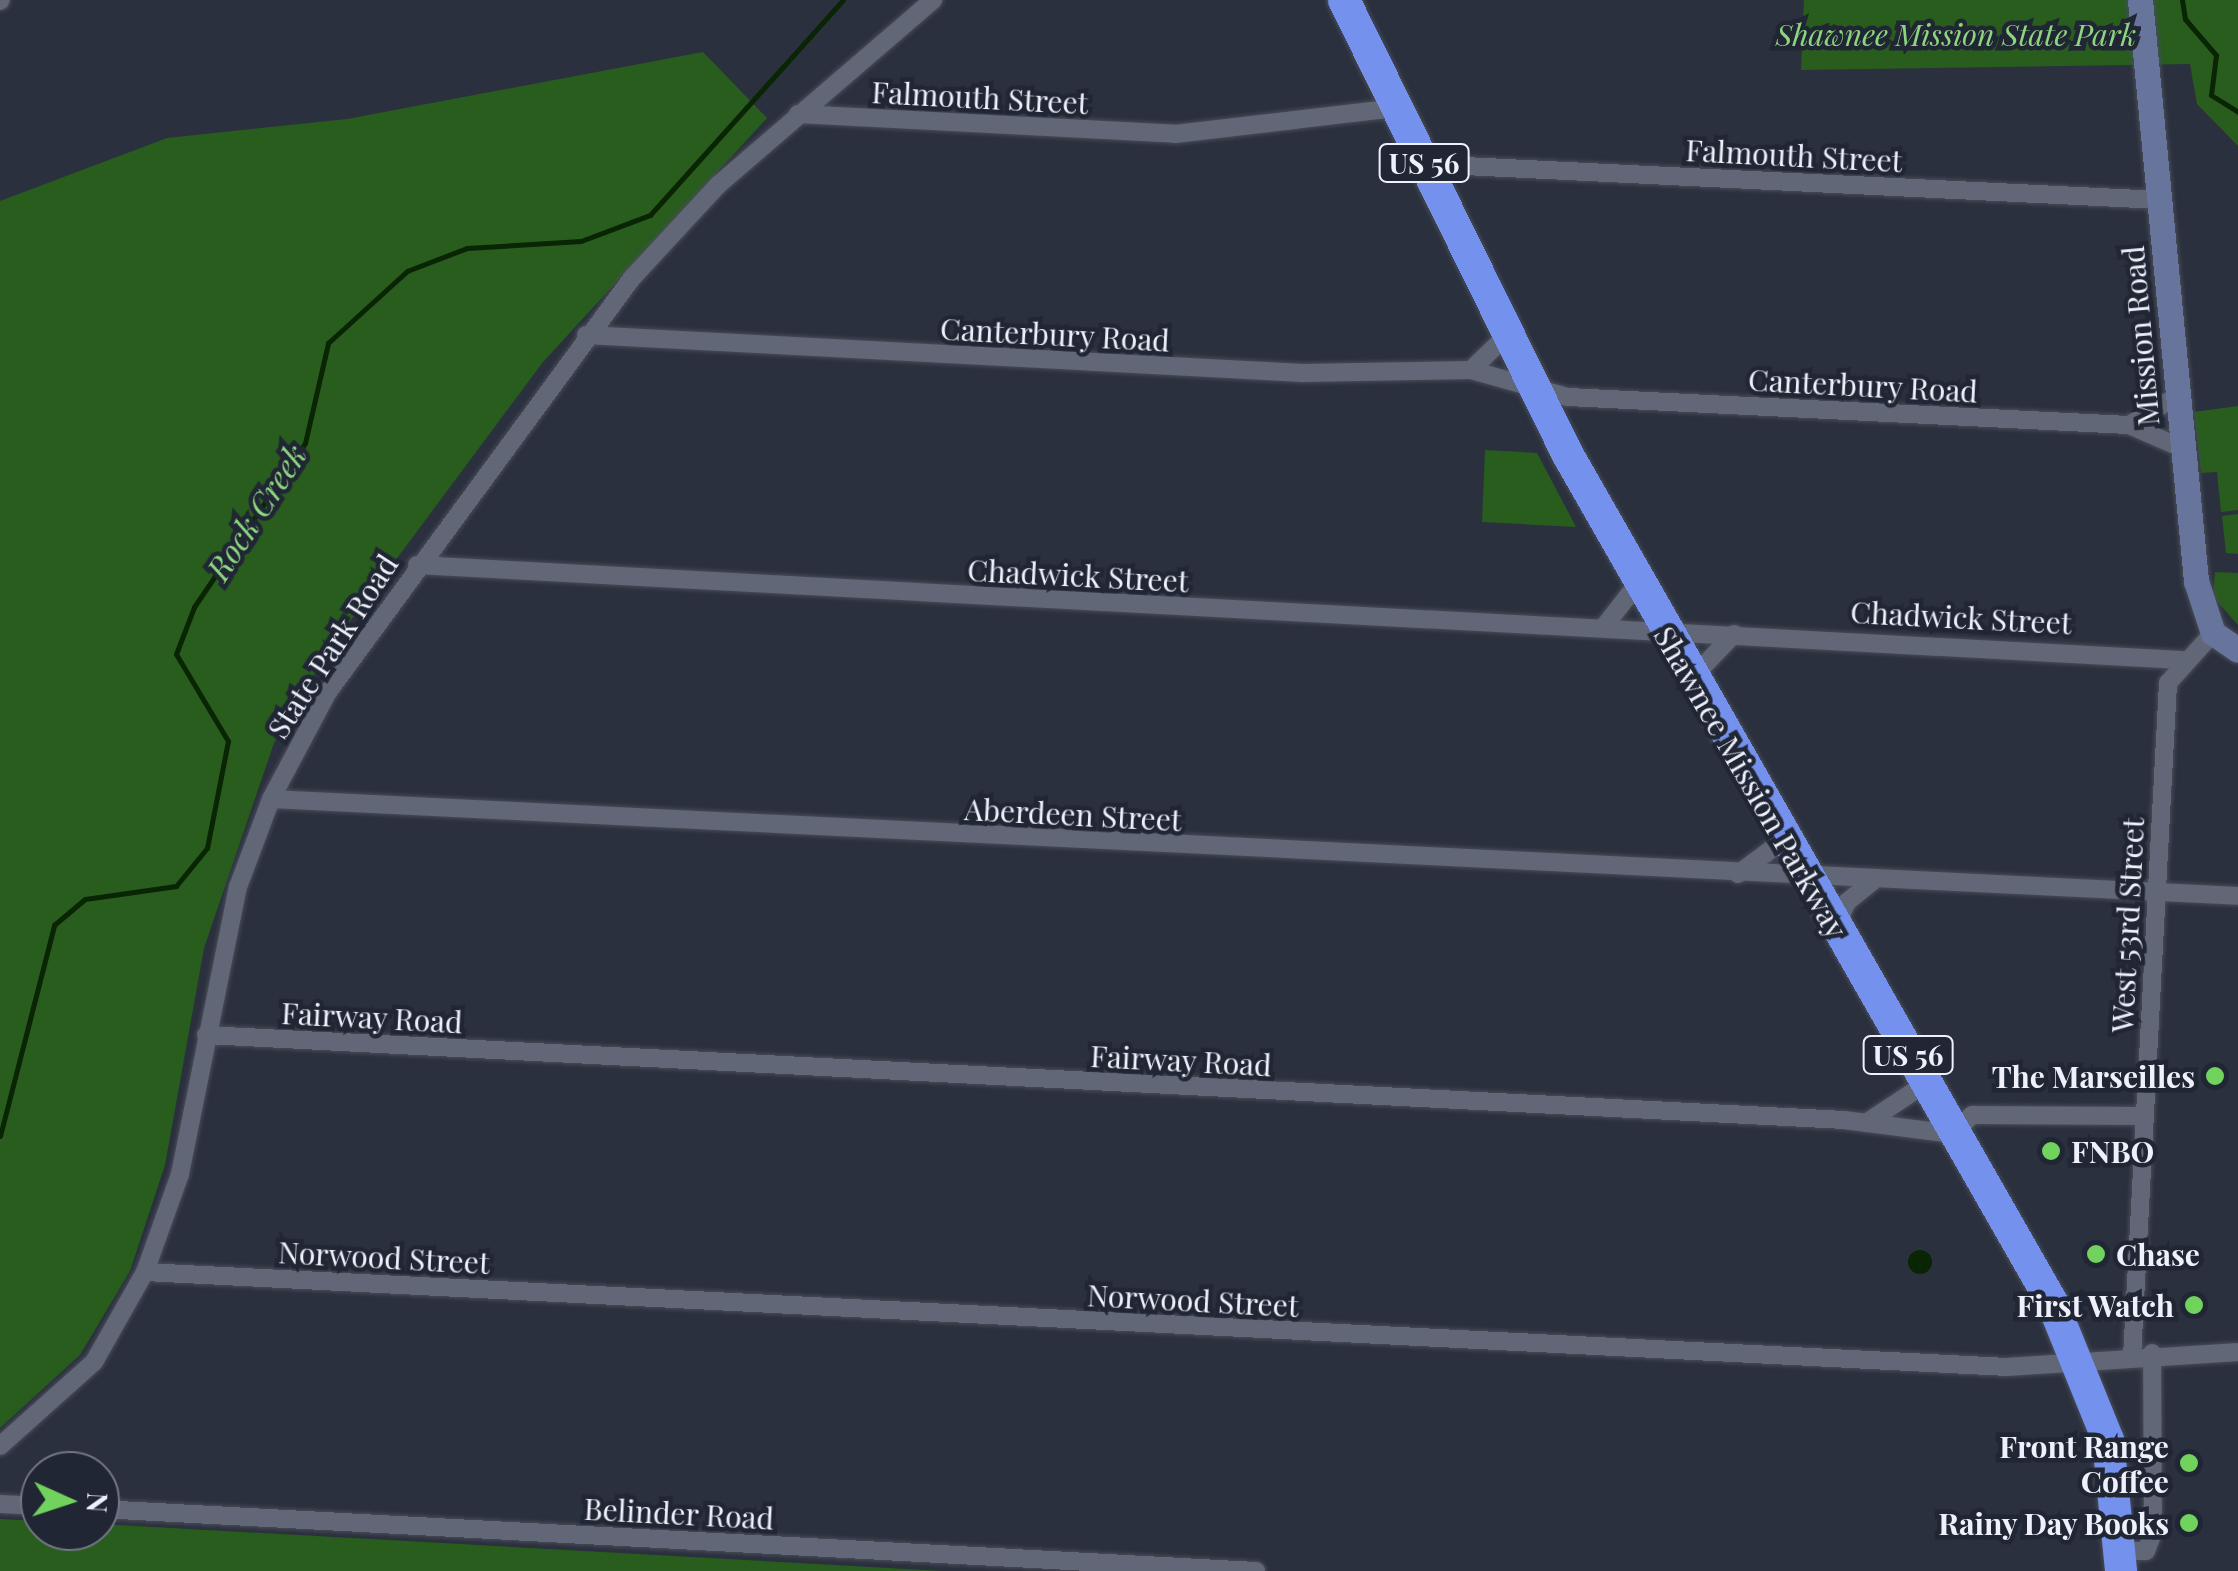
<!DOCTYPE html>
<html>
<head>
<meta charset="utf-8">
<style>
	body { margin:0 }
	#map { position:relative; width:2238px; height:1571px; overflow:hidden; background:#2b303e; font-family:"Playfair Display",serif }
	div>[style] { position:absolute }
	.green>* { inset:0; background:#285d1e }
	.water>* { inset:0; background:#092504 }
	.round { border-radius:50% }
	.stream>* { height:5px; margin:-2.5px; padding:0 2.5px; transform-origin:2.5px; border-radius:2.5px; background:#092504 }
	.roads { filter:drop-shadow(0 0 2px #484c58) drop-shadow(0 0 2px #484c58) }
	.street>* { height:18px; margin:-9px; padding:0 9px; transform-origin:9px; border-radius:9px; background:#616777 }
	.secondary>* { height:25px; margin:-12.5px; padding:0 12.5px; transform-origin:12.5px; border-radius:12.5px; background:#67749b }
	.highway>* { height:32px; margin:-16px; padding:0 16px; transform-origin:16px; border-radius:16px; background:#7491ee }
	.dots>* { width:28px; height:28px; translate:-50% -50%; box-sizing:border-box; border:5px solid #212634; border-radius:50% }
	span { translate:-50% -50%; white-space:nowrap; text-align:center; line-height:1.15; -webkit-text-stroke:9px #212634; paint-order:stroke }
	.shield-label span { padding:2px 8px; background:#212634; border:2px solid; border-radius:8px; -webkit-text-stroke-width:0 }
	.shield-label { font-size:28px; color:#eef1fb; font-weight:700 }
	.park-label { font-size:30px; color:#8dd67f; font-style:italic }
	.street-label { font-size:30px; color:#eef1fb }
	.poi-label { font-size:30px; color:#eef1fb; font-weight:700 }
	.right { translate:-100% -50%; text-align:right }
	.left { translate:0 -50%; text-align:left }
	.water-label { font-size:32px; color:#8ed880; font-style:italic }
	.north { position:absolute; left:20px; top:1451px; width:100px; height:100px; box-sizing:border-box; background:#212634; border:2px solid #737784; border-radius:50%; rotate:93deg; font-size:28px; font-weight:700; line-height:40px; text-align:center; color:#eef1fb }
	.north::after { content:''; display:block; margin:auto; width:35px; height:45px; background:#71d35e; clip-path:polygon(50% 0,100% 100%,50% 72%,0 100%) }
</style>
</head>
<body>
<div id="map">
	<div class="green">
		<div style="clip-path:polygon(1804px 0,2238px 0,2238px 146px,2197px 104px,2190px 64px,1801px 70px)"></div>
		<div style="clip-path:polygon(703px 52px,767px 118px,543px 362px,328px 651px,274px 743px,204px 948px,165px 1165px,130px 1271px,80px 1355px,0 1428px,0 201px,167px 138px,347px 119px)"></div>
		<div style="clip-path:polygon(2238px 406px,2238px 510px,2221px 512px,2217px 472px,2201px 473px,2194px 412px)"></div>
		<div style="clip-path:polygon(1485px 450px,1537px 453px,1576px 527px,1482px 522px)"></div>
		<div style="clip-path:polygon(2238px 514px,2238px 554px,2226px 553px,2222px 516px)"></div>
		<div style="clip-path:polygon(2215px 572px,2238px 573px,2238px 625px,2213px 597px)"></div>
		<div style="clip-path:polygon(0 1519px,40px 1521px,40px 1531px,100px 1524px,943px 1571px,0 1571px)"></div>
	</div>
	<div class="water">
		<div class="round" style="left:1908px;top:1250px;width:24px;height:24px"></div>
	</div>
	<div class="stream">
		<div style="left:2182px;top:0;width:19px;rotate:81deg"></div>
		<div style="left:2185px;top:19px;width:48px;rotate:49.3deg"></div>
		<div style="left:2216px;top:55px;width:40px;rotate:97.1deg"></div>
		<div style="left:2211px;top:95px;width:32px;rotate:32deg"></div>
		<div style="left:0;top:1136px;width:218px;rotate:-75.6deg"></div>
		<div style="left:54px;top:925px;width:40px;rotate:-40deg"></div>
		<div style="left:85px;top:899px;width:92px;rotate:-8.1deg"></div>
		<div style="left:176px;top:886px;width:49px;rotate:-50.8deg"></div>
		<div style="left:207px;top:848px;width:109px;rotate:-78.9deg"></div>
		<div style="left:228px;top:741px;width:101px;rotate:-120.9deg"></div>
		<div style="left:176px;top:654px;width:50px;rotate:-69deg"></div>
		<div style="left:194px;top:607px;width:198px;rotate:-55.9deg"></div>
		<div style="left:305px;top:443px;width:103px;rotate:-77deg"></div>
		<div style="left:328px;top:343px;width:107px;rotate:-42.3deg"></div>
		<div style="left:407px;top:271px;width:64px;rotate:-21deg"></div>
		<div style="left:467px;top:248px;width:114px;rotate:-3.5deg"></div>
		<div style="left:581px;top:241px;width:74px;rotate:-20.6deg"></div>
		<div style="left:650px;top:215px;width:289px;rotate:-48.1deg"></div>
	</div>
	<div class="roads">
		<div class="street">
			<div style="left:0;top:1px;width:1px;rotate:-45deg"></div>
			<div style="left:798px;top:114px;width:378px;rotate:3deg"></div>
			<div style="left:1175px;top:134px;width:224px;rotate:-6.7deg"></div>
			<div style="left:1424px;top:164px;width:737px;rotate:2.8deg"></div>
			<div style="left:586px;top:335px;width:718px;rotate:3.03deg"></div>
			<div style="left:1303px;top:373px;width:168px;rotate:-1deg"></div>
			<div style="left:1471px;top:370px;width:50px;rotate:-44.2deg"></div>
			<div style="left:1471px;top:370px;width:101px;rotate:15.6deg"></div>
			<div style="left:1568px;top:397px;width:562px;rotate:2.86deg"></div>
			<div style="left:2129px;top:425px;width:60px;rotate:23.6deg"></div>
			<div style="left:2129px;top:425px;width:58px;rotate:-31deg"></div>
			<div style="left:417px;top:565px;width:1771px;rotate:3.08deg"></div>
			<div style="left:1603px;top:628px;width:57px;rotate:-52.1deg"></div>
			<div style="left:1692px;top:678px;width:61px;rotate:-46.3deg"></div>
			<div style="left:271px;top:799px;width:1969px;rotate:2.82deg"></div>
			<div style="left:1738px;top:874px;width:57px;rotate:-36.5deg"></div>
			<div style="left:1835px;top:928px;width:29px;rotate:-65deg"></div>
			<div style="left:1847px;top:902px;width:33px;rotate:-39deg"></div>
			<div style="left:206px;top:1035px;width:1640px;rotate:2.97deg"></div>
			<div style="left:1844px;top:1120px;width:110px;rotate:7.3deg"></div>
			<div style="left:1953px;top:1134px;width:27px;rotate:-45deg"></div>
			<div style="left:1972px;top:1115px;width:172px;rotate:0.3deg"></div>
			<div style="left:1866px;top:1123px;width:71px;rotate:-33.5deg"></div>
			<div style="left:145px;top:1272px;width:1865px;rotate:2.92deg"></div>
			<div style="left:2008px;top:1367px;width:230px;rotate:-3.7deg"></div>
			<div style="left:2132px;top:1357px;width:675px;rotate:-86.94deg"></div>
			<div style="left:2168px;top:683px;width:67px;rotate:-48deg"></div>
			<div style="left:0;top:1446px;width:126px;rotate:-41.8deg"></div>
			<div style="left:94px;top:1362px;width:103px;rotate:-60.5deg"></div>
			<div style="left:145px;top:1272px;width:104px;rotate:-70.3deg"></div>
			<div style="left:180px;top:1174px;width:293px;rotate:-78.6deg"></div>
			<div style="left:238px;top:887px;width:94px;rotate:-69.4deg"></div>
			<div style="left:271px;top:799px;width:121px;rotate:-62deg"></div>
			<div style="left:328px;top:692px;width:514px;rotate:-53.71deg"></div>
			<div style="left:632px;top:278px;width:127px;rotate:-47.2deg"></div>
			<div style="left:718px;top:185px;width:284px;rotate:-40.7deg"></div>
			<div style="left:0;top:1504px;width:40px;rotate:2.9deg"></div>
			<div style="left:100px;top:1509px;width:1158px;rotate:3.07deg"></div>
			<div style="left:2122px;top:1551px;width:24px"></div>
			<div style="left:2146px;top:1551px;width:19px;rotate:-69deg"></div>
			<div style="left:2153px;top:1533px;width:180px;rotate:-90.3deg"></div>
		</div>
		<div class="secondary">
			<div style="left:2140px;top:0;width:584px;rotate:84.49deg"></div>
			<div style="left:2196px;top:581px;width:55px;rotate:71.9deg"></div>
			<div style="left:2213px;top:633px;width:30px;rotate:34deg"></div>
		</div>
		<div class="highway">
			<div style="left:1344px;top:0;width:507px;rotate:63.79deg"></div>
			<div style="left:1568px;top:455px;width:976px;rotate:60.26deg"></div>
			<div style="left:2052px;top:1302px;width:149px;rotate:67.9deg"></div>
			<div style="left:2108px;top:1440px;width:132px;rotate:84.3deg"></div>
		</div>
	</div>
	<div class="dots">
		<div style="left:2215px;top:1076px;background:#71d35e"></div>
		<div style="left:2051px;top:1151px;background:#71d35e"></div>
		<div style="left:2096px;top:1254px;background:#71d35e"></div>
		<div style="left:2194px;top:1305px;background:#71d35e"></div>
		<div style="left:2189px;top:1463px;background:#71d35e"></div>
		<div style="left:2189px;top:1523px;background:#71d35e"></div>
	</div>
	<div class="shield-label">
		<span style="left:1424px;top:163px">US 56</span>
		<span style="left:1908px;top:1055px">US 56</span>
	</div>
	<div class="park-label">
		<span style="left:1956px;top:34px">Shawnee Mission State Park</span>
	</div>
	<div class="street-label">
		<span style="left:980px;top:97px;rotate:3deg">Falmouth Street</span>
		<span style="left:1794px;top:155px;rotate:3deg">Falmouth Street</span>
		<span style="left:1055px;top:334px;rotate:3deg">Canterbury Road</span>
		<span style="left:2140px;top:336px;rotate:-95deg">Mission Road</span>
		<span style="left:1863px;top:385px;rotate:3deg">Canterbury Road</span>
		<span style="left:1078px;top:575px;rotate:3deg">Chadwick Street</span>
		<span style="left:1961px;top:617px;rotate:3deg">Chadwick Street</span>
		<span style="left:332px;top:646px;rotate:-57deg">State Park Road</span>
		<span style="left:1751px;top:782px;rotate:60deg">Shawnee Mission Parkway</span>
		<span style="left:1073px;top:814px;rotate:3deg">Aberdeen Street</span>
		<span style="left:2127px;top:925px;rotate:-87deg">West 53rd Street</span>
		<span style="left:372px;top:1017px;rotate:3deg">Fairway Road</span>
		<span style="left:1181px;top:1060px;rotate:3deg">Fairway Road</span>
		<span style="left:384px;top:1257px;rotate:3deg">Norwood Street</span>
		<span style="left:1193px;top:1300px;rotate:3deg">Norwood Street</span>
		<span style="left:679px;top:1513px;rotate:3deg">Belinder Road</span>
	</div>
	<div class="poi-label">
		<span class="right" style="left:2195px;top:1076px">The Marseilles</span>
		<span class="left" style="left:2071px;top:1151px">FNBO</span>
		<span class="left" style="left:2116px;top:1254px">Chase</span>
		<span class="right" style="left:2174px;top:1305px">First Watch</span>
		<span class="right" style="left:2169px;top:1463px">Front Range<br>Coffee</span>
		<span class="right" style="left:2169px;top:1523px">Rainy Day Books</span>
	</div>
	<div class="water-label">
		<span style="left:256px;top:512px;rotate:-57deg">Rock Creek</span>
	</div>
	<div class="north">N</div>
</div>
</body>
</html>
